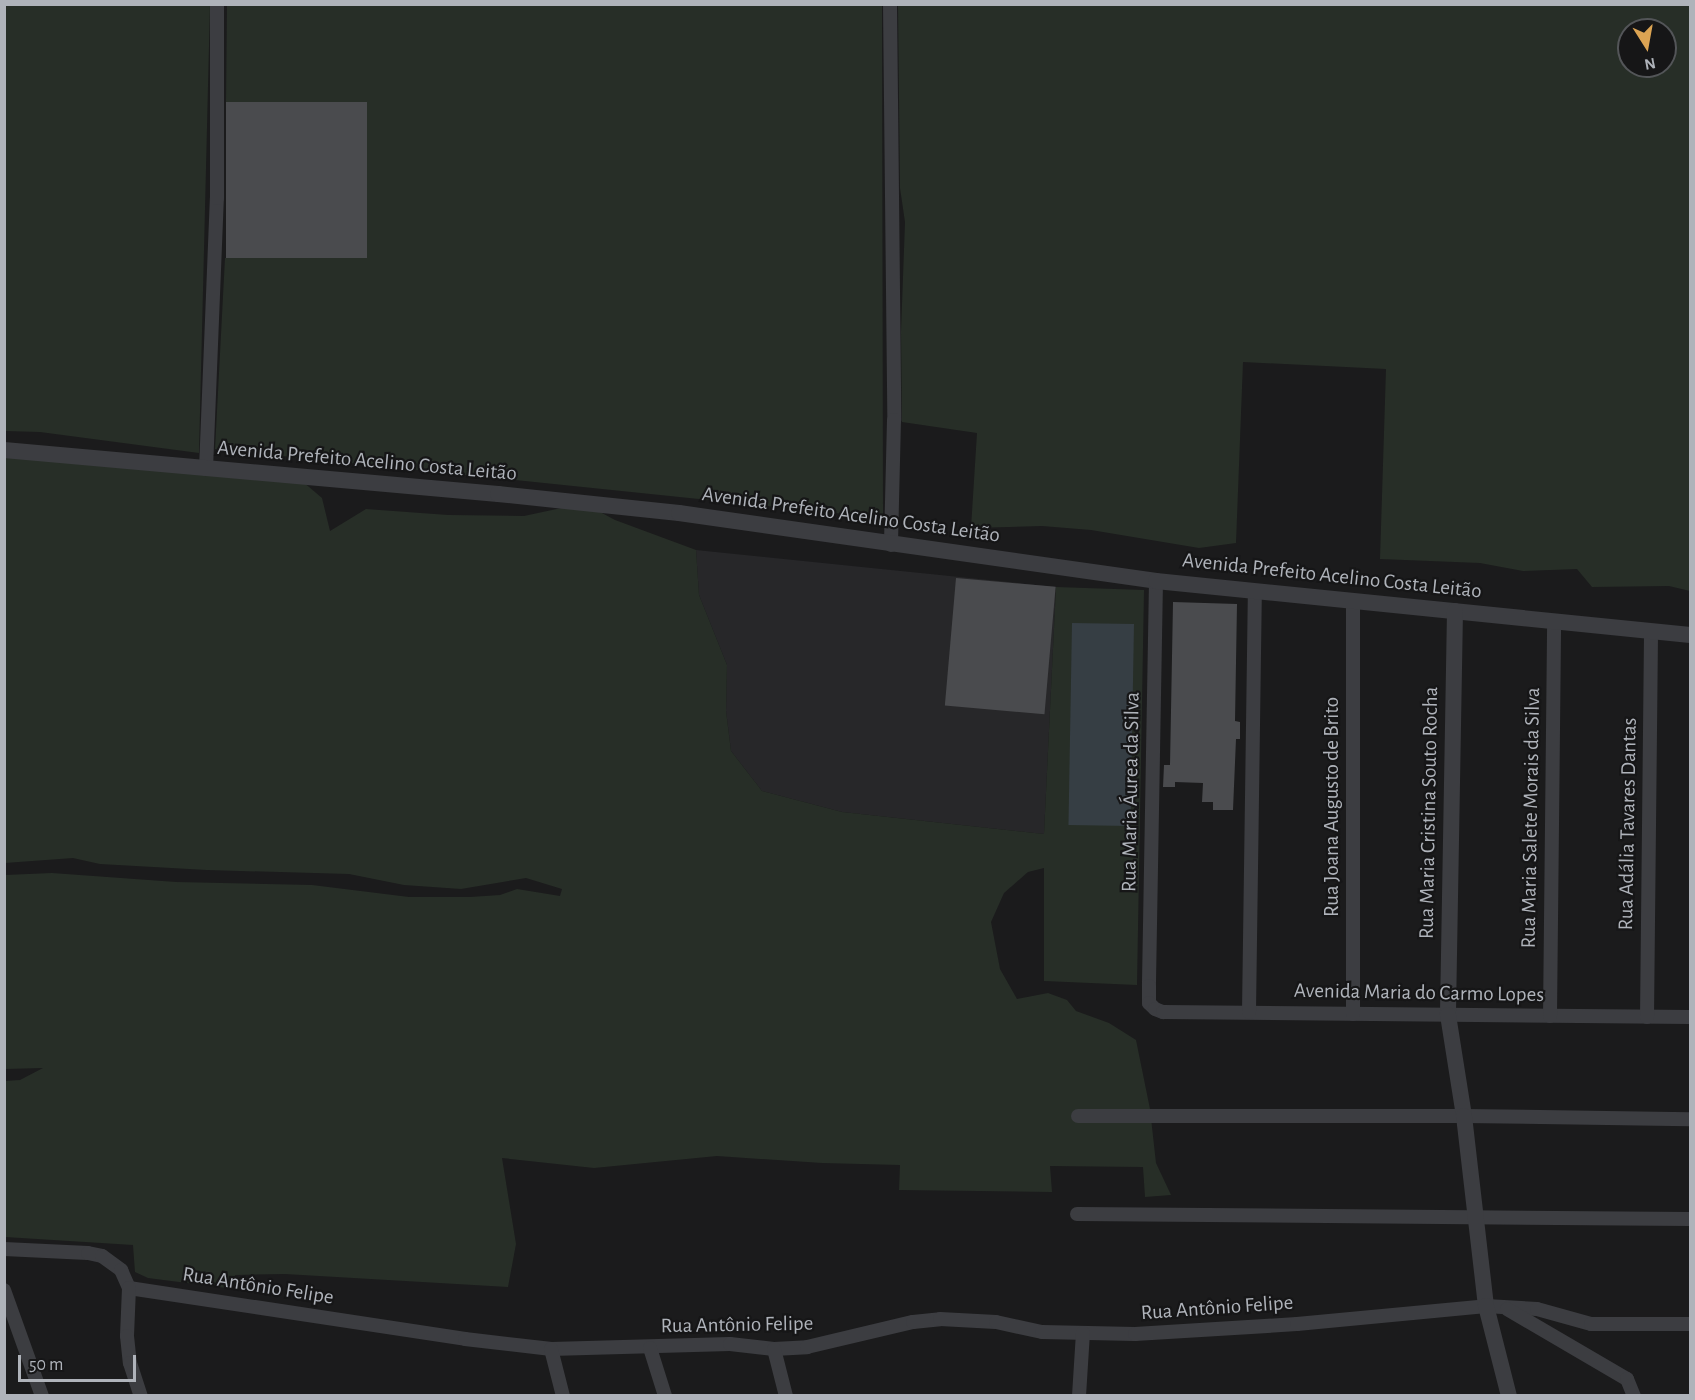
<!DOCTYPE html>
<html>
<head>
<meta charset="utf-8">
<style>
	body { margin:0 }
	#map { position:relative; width:1695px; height:1400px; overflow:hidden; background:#1b1b1c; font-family:"Alegreya Sans",sans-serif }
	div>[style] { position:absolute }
	.built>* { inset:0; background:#272729 }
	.green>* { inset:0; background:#272e27 }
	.water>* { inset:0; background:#363e44; transform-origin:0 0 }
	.building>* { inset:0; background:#4a4b4e; transform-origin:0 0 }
	.minor>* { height:14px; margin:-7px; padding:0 7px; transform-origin:7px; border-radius:7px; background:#3c3d41 }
	.tertiary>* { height:16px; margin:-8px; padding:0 8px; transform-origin:8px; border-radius:8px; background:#3c3d41 }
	span { translate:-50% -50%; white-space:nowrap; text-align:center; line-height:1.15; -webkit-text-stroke:4.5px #161617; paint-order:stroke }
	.street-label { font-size:21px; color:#afb3ba }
	.frame { position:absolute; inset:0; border:6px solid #afb3ba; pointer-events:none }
	.north { position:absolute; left:1617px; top:18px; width:60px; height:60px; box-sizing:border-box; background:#161617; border:2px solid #535558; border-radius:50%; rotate:169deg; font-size:16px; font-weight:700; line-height:24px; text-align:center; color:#afb3ba }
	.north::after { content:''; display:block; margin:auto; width:21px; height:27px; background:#dca453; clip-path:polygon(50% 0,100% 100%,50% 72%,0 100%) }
	.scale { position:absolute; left:18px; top:1355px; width:118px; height:27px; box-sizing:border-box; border:3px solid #afb3ba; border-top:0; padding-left:8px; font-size:18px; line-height:21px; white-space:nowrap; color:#afb3ba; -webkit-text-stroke:4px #161617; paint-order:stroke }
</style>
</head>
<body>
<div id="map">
	<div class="built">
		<div style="clip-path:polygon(696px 550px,1056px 587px,1044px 834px,842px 812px,762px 791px,731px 751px,726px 711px,727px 665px,699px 595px)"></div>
	</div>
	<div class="green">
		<div style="clip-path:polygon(5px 4px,210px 5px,199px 453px,40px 432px,5px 431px)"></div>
		<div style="clip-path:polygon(227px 5px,882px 5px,883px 518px,215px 449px,225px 258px,366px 258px,367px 103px,226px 102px)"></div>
		<div style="clip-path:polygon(evenodd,898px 5px,1690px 5px,1690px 591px,1669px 586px,1592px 587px,1577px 569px,1523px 571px,1480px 563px,1380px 559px,1386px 369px,1243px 362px,1236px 543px,1199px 548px,1091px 530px,1042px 526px,971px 528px,977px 433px,902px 422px,901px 332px,905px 222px,900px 188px,898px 5px,1629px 30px,1665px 30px,1665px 66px,1629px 66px,1629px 30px)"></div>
		<div style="clip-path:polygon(5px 454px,302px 481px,322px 498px,330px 531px,366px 509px,448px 515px,524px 516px,566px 507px,589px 506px,615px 520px,696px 550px,699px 595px,727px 665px,726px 711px,731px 751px,762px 791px,842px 812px,1044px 834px,1056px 587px,1144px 590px,1137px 985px,1044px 981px,1044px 868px,1028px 872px,1004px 893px,991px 922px,1000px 969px,1017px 999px,1048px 993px,1067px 1000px,1076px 1011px,1109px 1023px,1136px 1040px,1150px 1109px,1156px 1163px,1171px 1195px,1145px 1197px,1143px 1167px,1050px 1166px,1052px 1192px,899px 1190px,900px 1165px,822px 1163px,717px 1156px,594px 1168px,502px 1158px,516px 1244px,508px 1287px,285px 1274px,235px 1275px,234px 1289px,148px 1278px,135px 1272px,133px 1245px,5px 1237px,5px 1081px,20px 1080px,43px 1068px,5px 1069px,5px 875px,52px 873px,176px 882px,312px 885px,409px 897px,470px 897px,500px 895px,517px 889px,560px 896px,562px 889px,526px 878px,461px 889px,404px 885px,349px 874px,207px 870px,100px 864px,73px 858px,5px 863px)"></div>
	</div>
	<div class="water">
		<div style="left:1072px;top:623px;width:62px;height:202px;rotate:1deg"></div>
	</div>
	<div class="building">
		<div style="left:226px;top:102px;width:141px;height:156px"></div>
		<div style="left:956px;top:578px;width:100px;height:128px;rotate:5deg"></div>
		<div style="clip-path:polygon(1173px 602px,1237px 604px,1235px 721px,1240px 722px,1240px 739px,1236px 739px,1233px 810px,1213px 810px,1213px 802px,1202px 802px,1203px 783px,1175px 782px,1175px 787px,1163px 787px,1164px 765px,1170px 765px)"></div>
	</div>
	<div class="minor">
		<div style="left:890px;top:4px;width:416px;rotate:89.4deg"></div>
		<div style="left:894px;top:420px;width:125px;rotate:91.4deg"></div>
		<div style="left:206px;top:469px;width:271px;rotate:-87.7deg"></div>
		<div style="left:217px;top:198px;width:194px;rotate:-90deg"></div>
		<div style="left:1156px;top:581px;width:405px;rotate:91deg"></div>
		<div style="left:1149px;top:986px;width:17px;rotate:90deg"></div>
		<div style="left:1149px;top:1003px;width:8px;rotate:45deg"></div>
		<div style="left:1155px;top:1009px;width:9px;rotate:21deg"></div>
		<div style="left:1163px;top:1012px;width:527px;rotate:0.54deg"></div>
		<div style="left:1353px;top:601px;width:413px;rotate:90deg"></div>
		<div style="left:1249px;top:1012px;width:421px;rotate:-89.2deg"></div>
		<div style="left:1550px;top:1016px;width:395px;rotate:-89.4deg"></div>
		<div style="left:1647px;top:1017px;width:386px;rotate:-89.4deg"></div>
		<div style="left:1078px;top:1116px;width:386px"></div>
		<div style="left:1464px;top:1116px;width:226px;rotate:0.8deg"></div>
		<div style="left:1077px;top:1214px;width:613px;rotate:0.47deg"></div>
		<div style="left:4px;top:1249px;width:84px;rotate:2.7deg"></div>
		<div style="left:88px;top:1253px;width:14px;rotate:12deg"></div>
		<div style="left:102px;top:1256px;width:24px;rotate:36deg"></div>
		<div style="left:121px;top:1270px;width:20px;rotate:66deg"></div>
		<div style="left:129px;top:1288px;width:340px;rotate:8.6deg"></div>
		<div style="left:465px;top:1339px;width:87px;rotate:6.6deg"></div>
		<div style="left:551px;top:1349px;width:179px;rotate:-1.6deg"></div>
		<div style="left:730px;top:1344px;width:44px;rotate:6.5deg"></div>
		<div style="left:774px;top:1349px;width:33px;rotate:-3deg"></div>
		<div style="left:807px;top:1347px;width:109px;rotate:-13.3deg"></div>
		<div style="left:913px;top:1322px;width:27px;rotate:-6deg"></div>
		<div style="left:940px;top:1319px;width:56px;rotate:3.1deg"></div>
		<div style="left:996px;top:1322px;width:47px;rotate:12.3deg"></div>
		<div style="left:1042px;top:1332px;width:93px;rotate:1.2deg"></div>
		<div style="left:1135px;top:1334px;width:162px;rotate:-3.5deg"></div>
		<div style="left:1297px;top:1324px;width:190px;rotate:-5.4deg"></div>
		<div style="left:1486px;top:1306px;width:51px;rotate:3.4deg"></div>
		<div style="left:1537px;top:1309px;width:56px;rotate:15.5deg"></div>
		<div style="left:1591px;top:1324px;width:99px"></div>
		<div style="left:129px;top:1288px;width:48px;rotate:92.4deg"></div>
		<div style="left:127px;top:1336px;width:27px;rotate:84deg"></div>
		<div style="left:130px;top:1363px;width:35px;rotate:72deg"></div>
		<div style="left:4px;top:1290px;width:113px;rotate:70.3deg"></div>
		<div style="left:1507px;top:1309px;width:139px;rotate:30.3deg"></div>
		<div style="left:1627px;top:1379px;width:18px;rotate:68deg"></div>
		<div style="left:650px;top:1348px;width:50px;rotate:72.6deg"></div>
		<div style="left:551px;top:1349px;width:49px;rotate:75.7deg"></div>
		<div style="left:774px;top:1349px;width:49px;rotate:75.7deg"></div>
		<div style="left:1079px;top:1396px;width:63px;rotate:-86.4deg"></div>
	</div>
	<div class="tertiary">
		<div style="left:4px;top:450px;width:496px;rotate:5.1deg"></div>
		<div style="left:498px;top:494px;width:182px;rotate:6deg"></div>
		<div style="left:679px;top:513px;width:482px;rotate:8.1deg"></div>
		<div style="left:1156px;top:581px;width:537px;rotate:5.77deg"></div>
		<div style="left:1455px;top:611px;width:404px;rotate:91deg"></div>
		<div style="left:1448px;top:1015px;width:102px;rotate:81deg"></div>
		<div style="left:1464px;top:1116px;width:191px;rotate:83.4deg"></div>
		<div style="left:1486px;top:1306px;width:93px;rotate:75.7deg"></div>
	</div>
	<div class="street-label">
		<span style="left:367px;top:461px;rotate:5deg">Avenida Prefeito Acelino Costa Leitão</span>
		<span style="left:851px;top:515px;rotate:8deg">Avenida Prefeito Acelino Costa Leitão</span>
		<span style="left:1332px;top:576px;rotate:6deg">Avenida Prefeito Acelino Costa Leitão</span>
		<span style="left:1131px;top:792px;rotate:-89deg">Rua Maria Áurea da Silva</span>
		<span style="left:1332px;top:807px;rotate:-90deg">Rua Joana Augusto de Brito</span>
		<span style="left:1429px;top:813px;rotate:-89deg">Rua Maria Cristina Souto Rocha</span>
		<span style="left:1531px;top:818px;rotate:-89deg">Rua Maria Salete Morais da Silva</span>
		<span style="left:1628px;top:824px;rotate:-89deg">Rua Adália Tavares Dantas</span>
		<span style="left:1419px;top:993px;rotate:1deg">Avenida Maria do Carmo Lopes</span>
		<span style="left:258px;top:1286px;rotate:9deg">Rua Antônio Felipe</span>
		<span style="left:1217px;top:1308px;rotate:-4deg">Rua Antônio Felipe</span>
		<span style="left:737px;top:1325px;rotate:-1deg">Rua Antônio Felipe</span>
	</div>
	<div class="frame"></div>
	<div class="north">N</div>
	<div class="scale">50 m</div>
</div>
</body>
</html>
